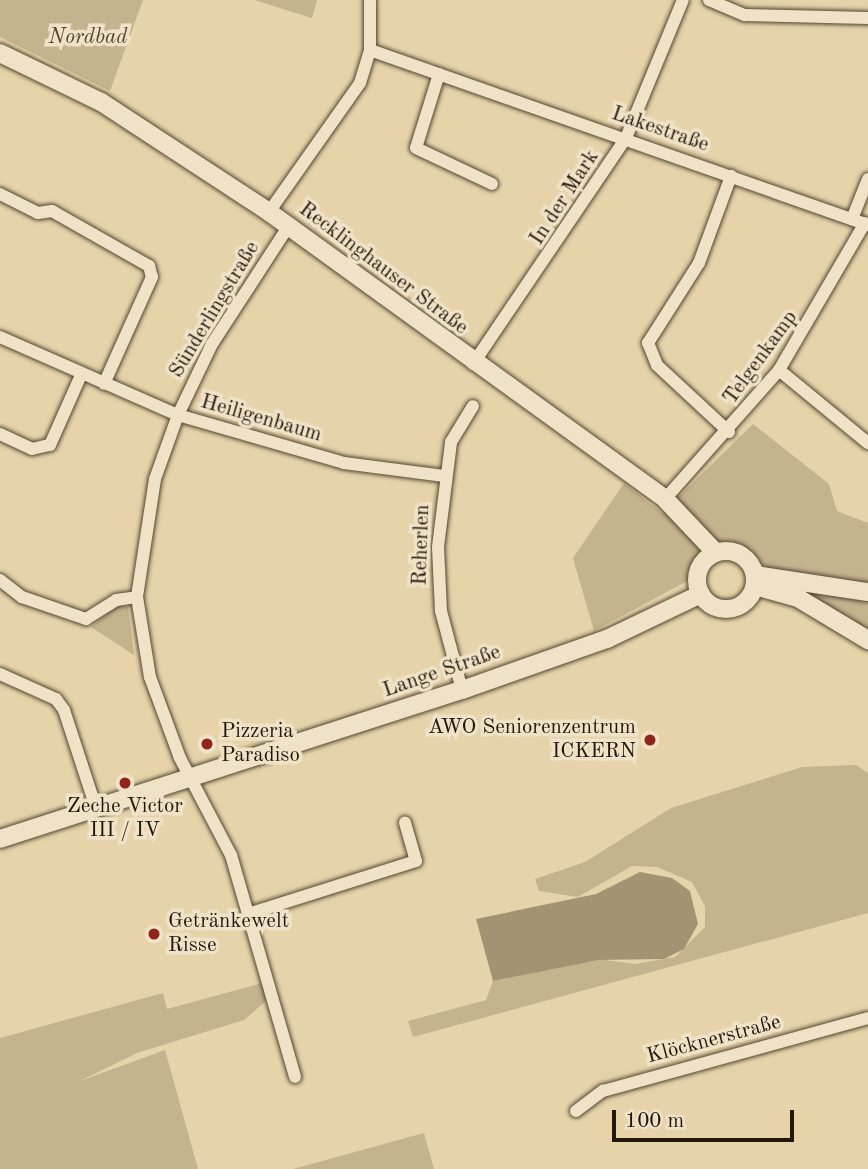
<!DOCTYPE html>
<html>
<head>
<meta charset="utf-8">
<style>
	body { margin:0 }
	#map { position:relative; width:868px; height:1169px; overflow:hidden; background:#e6d3a9; font-family:"Old Standard TT",serif }
	div>[style] { position:absolute }
	.green>* { inset:0; background:#c5b38e }
	.water>* { inset:0; background:#a39373 }
	.roads { filter:drop-shadow(0 0 2px #524632) drop-shadow(0 0 2px #524632) }
	.street>* { height:12px; margin:-6px; padding:0 6px; transform-origin:6px; border-radius:6px; background:#efe2c7 }
	.secondary>* { height:18px; margin:-9px; padding:0 9px; transform-origin:9px; border-radius:9px; background:#efe2c7 }
	.secondary>.ring { margin:-9px; padding:0; box-sizing:content-box; background:none; border:18px solid #efe2c7; border-radius:50% }
	.dots>* { width:19px; height:19px; translate:-50% -50%; box-sizing:border-box; border:4px solid #efe2c7; border-radius:50% }
	span { translate:-50% -50%; white-space:nowrap; text-align:center; line-height:1.15; -webkit-text-stroke:7px #efe2c7; paint-order:stroke }
	.park-label { font-size:21px; color:#524632; font-style:italic }
	.street-label { font-size:21px; color:#21170b }
	.poi-label { font-size:21px; color:#21170b }
	.right { translate:-100% -50%; text-align:right }
	.left { translate:0 -50%; text-align:left }
	.scale { position:absolute; left:612px; top:1110px; width:182px; height:32px; box-sizing:border-box; border:4px solid #21170b; border-top:0; padding-left:9px; font-size:21px; line-height:24px; white-space:nowrap; color:#21170b; -webkit-text-stroke:5px #efe2c7; paint-order:stroke }
</style>
</head>
<body>
<div id="map">
	<div class="green">
		<div style="clip-path:polygon(0 0,143px 0,110px 91px,0 37px)"></div>
		<div style="clip-path:polygon(254px 0,317px 0,312px 18px)"></div>
		<div style="clip-path:polygon(753px 424px,829px 484px,837px 511px,868px 523px,868px 630px,728px 543px,698px 558px,691px 579px,594px 631px,573px 558px,624px 483px,662px 513px)"></div>
		<div style="clip-path:polygon(117px 605px,128px 607px,134px 655px,91px 627px)"></div>
		<div style="clip-path:polygon(856px 765px,868px 773px,868px 913px,413px 1037px,408px 1021px,486px 1000px,493px 981px,598px 959px,635px 964px,675px 957px,705px 927px,705px 906px,692px 882px,657px 867px,632px 866px,578px 897px,539px 891px,535px 879px,585px 862px,671px 808px,802px 767px)"></div>
		<div style="clip-path:polygon(262px 983px,266px 1001px,244px 1020px,137px 1053px,80px 1081px,165px 1050px,198px 1169px,0 1169px,0 1038px,163px 993px,167px 1009px)"></div>
		<div style="clip-path:polygon(424px 1133px,434px 1169px,293px 1169px)"></div>
	</div>
	<div class="water">
		<div style="clip-path:polygon(640px 872px,672px 878px,690px 891px,698px 924px,684px 949px,664px 959px,598px 960px,493px 981px,476px 919px,596px 894px)"></div>
	</div>
	<div class="roads">
		<div class="street">
			<div style="left:709px;top:0;width:39px;rotate:23deg"></div>
			<div style="left:745px;top:15px;width:123px;rotate:1.4deg"></div>
			<div style="left:370px;top:50px;width:528px;rotate:19.36deg"></div>
			<div style="left:439px;top:74px;width:77px;rotate:107.3deg"></div>
			<div style="left:416px;top:148px;width:84px;rotate:25.3deg"></div>
			<div style="left:0;top:194px;width:42px;rotate:26.6deg"></div>
			<div style="left:38px;top:213px;width:14px;rotate:-8deg"></div>
			<div style="left:52px;top:211px;width:112px;rotate:29.6deg"></div>
			<div style="left:149px;top:266px;width:11px;rotate:75deg"></div>
			<div style="left:152px;top:277px;width:117px;rotate:114.2deg"></div>
			<div style="left:269px;top:212px;width:158px;rotate:-54.8deg"></div>
			<div style="left:360px;top:83px;width:34px;rotate:-73deg"></div>
			<div style="left:370px;top:50px;width:50px;rotate:-90deg"></div>
			<div style="left:852px;top:219px;width:43px;rotate:-68.2deg"></div>
			<div style="left:288px;top:227px;width:140px;rotate:123deg"></div>
			<div style="left:212px;top:344px;width:79px;rotate:115.6deg"></div>
			<div style="left:178px;top:415px;width:68px;rotate:109.8deg"></div>
			<div style="left:155px;top:479px;width:119px;rotate:98.7deg"></div>
			<div style="left:137px;top:597px;width:81px;rotate:80.8deg"></div>
			<div style="left:150px;top:677px;width:86px;rotate:69.7deg"></div>
			<div style="left:180px;top:758px;width:110px;rotate:62.3deg"></div>
			<div style="left:231px;top:855px;width:231px;rotate:73.9deg"></div>
			<div style="left:0;top:337px;width:194px;rotate:23.7deg"></div>
			<div style="left:178px;top:415px;width:173px;rotate:16.1deg"></div>
			<div style="left:344px;top:463px;width:101px;rotate:7.4deg"></div>
			<div style="left:473px;top:364px;width:273px;rotate:-55.9deg"></div>
			<div style="left:626px;top:138px;width:149px;rotate:-67.6deg"></div>
			<div style="left:779px;top:370px;width:115px;rotate:39.4deg"></div>
			<div style="left:729px;top:432px;width:98px;rotate:-137.1deg"></div>
			<div style="left:657px;top:365px;width:24px;rotate:-112deg"></div>
			<div style="left:648px;top:343px;width:95px;rotate:-57.5deg"></div>
			<div style="left:699px;top:263px;width:93px;rotate:-69.8deg"></div>
			<div style="left:0;top:434px;width:35px;rotate:25deg"></div>
			<div style="left:32px;top:449px;width:18px;rotate:-13deg"></div>
			<div style="left:50px;top:445px;width:77px;rotate:-66.1deg"></div>
			<div style="left:665px;top:499px;width:172px;rotate:-48.5deg"></div>
			<div style="left:779px;top:370px;width:170px;rotate:-59.7deg"></div>
			<div style="left:0;top:580px;width:28px;rotate:38deg"></div>
			<div style="left:22px;top:597px;width:68px;rotate:19deg"></div>
			<div style="left:86px;top:619px;width:36px;rotate:-32deg"></div>
			<div style="left:116px;top:600px;width:21px;rotate:-8deg"></div>
			<div style="left:0;top:674px;width:61px;rotate:24.1deg"></div>
			<div style="left:56px;top:699px;width:14px;rotate:54deg"></div>
			<div style="left:64px;top:710px;width:103px;rotate:71.9deg"></div>
			<div style="left:462px;top:690px;width:82px;rotate:-104.9deg"></div>
			<div style="left:441px;top:611px;width:64px;rotate:-92.7deg"></div>
			<div style="left:438px;top:547px;width:106px;rotate:-82.9deg"></div>
			<div style="left:451px;top:442px;width:42px;rotate:-58.6deg"></div>
			<div style="left:248px;top:914px;width:176px;rotate:-17.5deg"></div>
			<div style="left:416px;top:861px;width:40px;rotate:-106deg"></div>
			<div style="left:576px;top:1111px;width:34px;rotate:-37deg"></div>
			<div style="left:603px;top:1091px;width:275px;rotate:-15.4deg"></div>
		</div>
		<div class="secondary">
			<div style="left:0;top:53px;width:112px;rotate:25.9deg"></div>
			<div style="left:101px;top:102px;width:201px;rotate:33.2deg"></div>
			<div style="left:269px;top:212px;width:489px;rotate:35.9deg"></div>
			<div style="left:665px;top:499px;width:74px;rotate:46.6deg"></div>
			<div class="ring" style="left:697px;top:551px;width:40px;height:40px"></div>
			<div style="left:755px;top:575px;width:114px;rotate:8.6deg"></div>
			<div style="left:755px;top:586px;width:45px;rotate:15.6deg"></div>
			<div style="left:798px;top:598px;width:82px;rotate:31deg"></div>
			<div style="left:0;top:839px;width:485px;rotate:-17.9deg"></div>
			<div style="left:462px;top:690px;width:154px;rotate:-19.4deg"></div>
			<div style="left:607px;top:639px;width:104px;rotate:-25.6deg"></div>
		</div>
	</div>
	<div class="dots">
		<div style="left:650px;top:740px;background:#8f2418"></div>
		<div style="left:207px;top:744px;background:#8f2418"></div>
		<div style="left:125px;top:783px;background:#8f2418"></div>
		<div style="left:154px;top:934px;background:#8f2418"></div>
	</div>
	<div class="park-label">
		<span style="left:88px;top:38px">Nordbad</span>
	</div>
	<div class="street-label">
		<span style="left:660px;top:130px;rotate:19deg">Lakestraße</span>
		<span style="left:565px;top:198px;rotate:-57deg">In der Mark</span>
		<span style="left:383px;top:269px;rotate:37deg">Recklinghauser Straße</span>
		<span style="left:215px;top:310px;rotate:-59deg">Sünderlingstraße</span>
		<span style="left:761px;top:358px;rotate:-54deg">Telgenkamp</span>
		<span style="left:261px;top:419px;rotate:16deg">Heiligenbaum</span>
		<span style="left:422px;top:545px;rotate:-88deg">Reherlen</span>
		<span style="left:442px;top:672px;rotate:-19deg">Lange Straße</span>
		<span style="left:714px;top:1040px;rotate:-15deg">Klöcknerstraße</span>
	</div>
	<div class="poi-label">
		<span class="right" style="left:636px;top:740px">AWO Seniorenzentrum<br>ICKERN</span>
		<span class="left" style="left:221px;top:744px">Pizzeria<br>Paradiso</span>
		<span style="left:125px;top:819px">Zeche Victor<br>III / IV</span>
		<span class="left" style="left:168px;top:934px">Getränkewelt<br>Risse</span>
	</div>
	<div class="scale">100 m</div>
</div>
</body>
</html>
